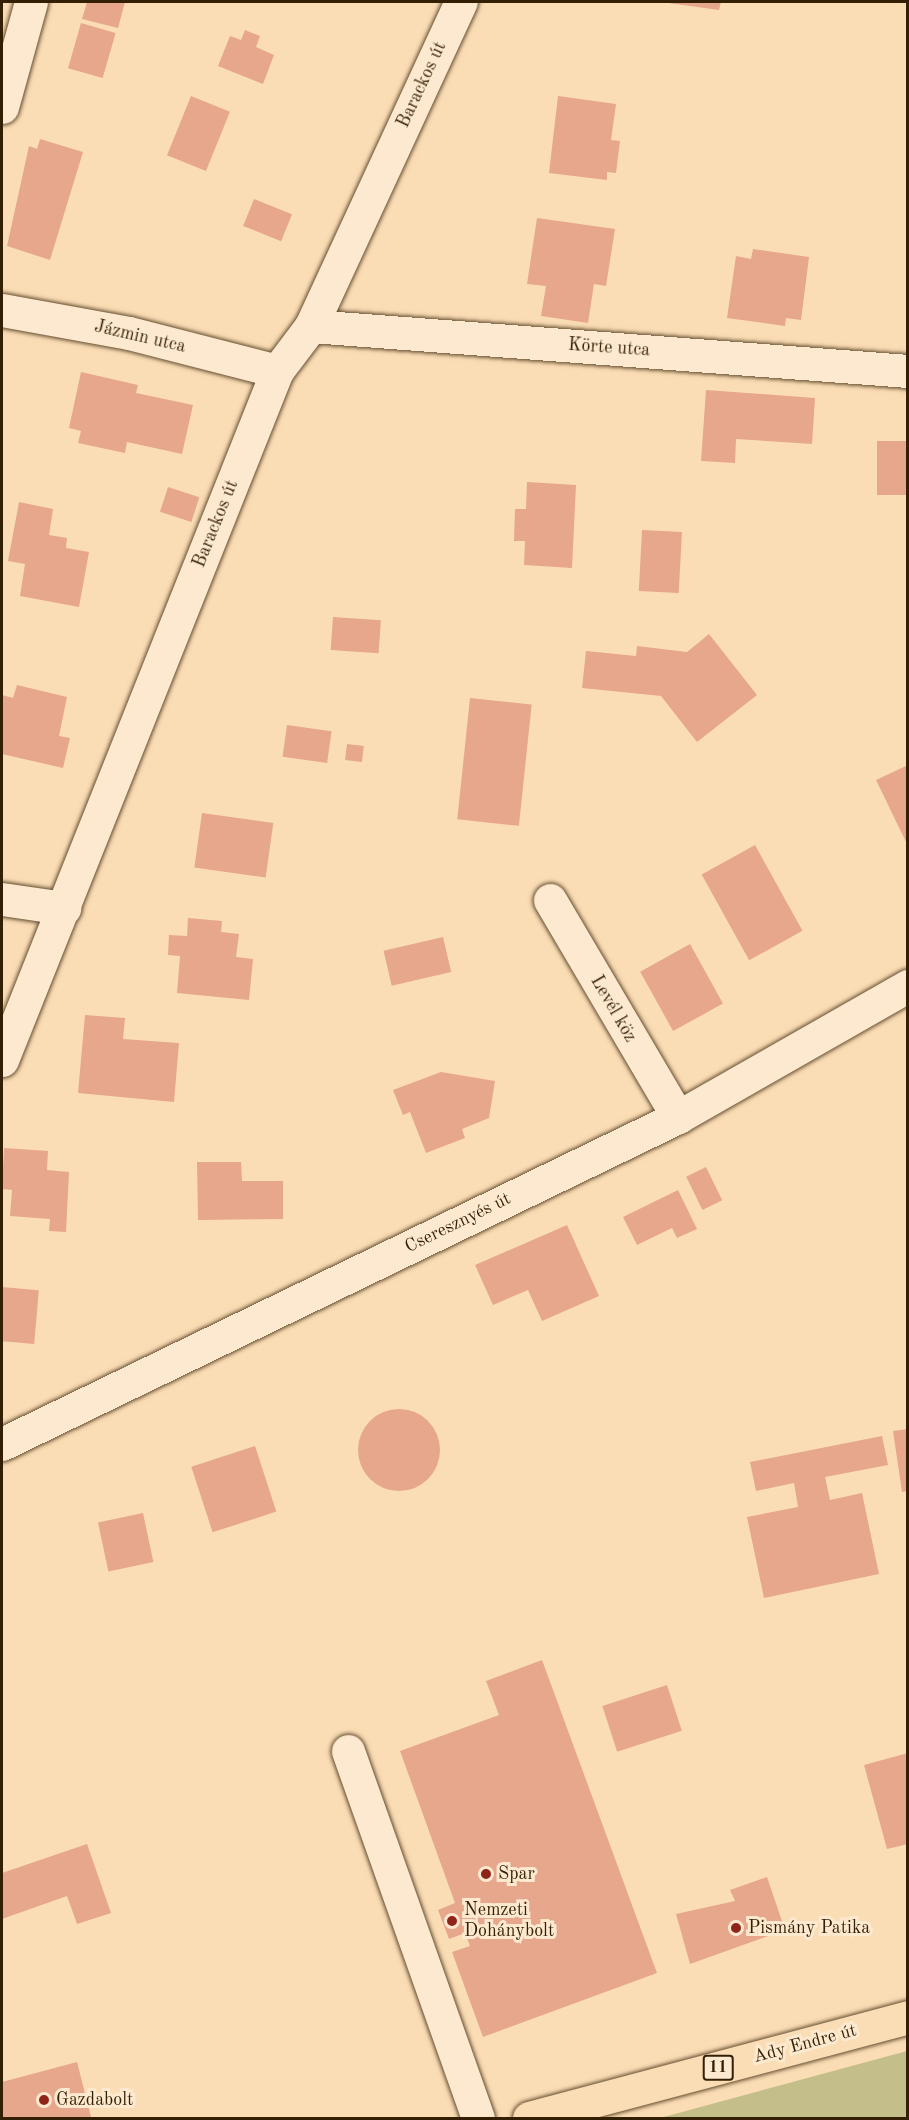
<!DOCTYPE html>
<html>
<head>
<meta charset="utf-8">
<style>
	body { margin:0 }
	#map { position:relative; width:909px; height:2120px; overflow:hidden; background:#fbddb5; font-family:"Old Standard TT",serif }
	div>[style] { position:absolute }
	.green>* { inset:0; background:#c4bf8a }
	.building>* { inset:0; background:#e6a78d; transform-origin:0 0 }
	.round { border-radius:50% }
	.roads { filter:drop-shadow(0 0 2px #654e30) drop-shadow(0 0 2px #654e30) }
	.minor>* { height:33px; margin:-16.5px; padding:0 16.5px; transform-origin:16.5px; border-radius:16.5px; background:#fce9cf }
	.major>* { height:33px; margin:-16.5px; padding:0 16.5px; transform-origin:16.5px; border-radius:16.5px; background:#fbddb5 }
	.dots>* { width:16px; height:16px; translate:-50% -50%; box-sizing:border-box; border:3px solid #fce9cf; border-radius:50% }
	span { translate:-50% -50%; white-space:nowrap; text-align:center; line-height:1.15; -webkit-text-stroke:6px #fce9cf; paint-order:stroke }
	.shield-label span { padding:2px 4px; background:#fce9cf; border:2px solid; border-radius:4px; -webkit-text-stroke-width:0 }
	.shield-label { font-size:16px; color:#331f04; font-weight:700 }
	.street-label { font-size:18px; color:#331f04 }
	.poi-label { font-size:18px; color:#331f04 }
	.left { translate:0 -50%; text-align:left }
	.frame { position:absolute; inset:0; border:3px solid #331f04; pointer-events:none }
</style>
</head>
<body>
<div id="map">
	<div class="green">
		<div style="clip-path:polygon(907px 2051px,907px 2118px,660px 2118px)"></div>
	</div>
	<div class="building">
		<div style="clip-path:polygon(87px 2px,125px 2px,118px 28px,82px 19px)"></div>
		<div style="clip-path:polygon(661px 2px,721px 2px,719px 10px)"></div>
		<div style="left:81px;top:23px;width:36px;height:47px;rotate:16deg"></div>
		<div style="clip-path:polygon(245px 30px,260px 36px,256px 47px,274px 55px,263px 84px,218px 66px,230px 36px,241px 40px)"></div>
		<div style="left:191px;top:96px;width:42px;height:64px;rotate:22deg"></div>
		<div style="clip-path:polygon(558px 96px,616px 104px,611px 140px,620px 141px,616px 173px,607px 172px,607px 180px,549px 173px)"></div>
		<div style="clip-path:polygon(40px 139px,83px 152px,50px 260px,7px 246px,29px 146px,37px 149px)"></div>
		<div style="left:254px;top:199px;width:41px;height:29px;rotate:22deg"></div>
		<div style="clip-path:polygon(537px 218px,615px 229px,606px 286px,594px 284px,588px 323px,541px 316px,546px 286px,527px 284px)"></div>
		<div style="clip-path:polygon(753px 249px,809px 257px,801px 320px,786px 318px,785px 326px,727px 318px,736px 256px,751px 259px)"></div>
		<div style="clip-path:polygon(81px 372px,138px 385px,136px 393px,193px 405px,182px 454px,127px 442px,125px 453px,78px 443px,81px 431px,69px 428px)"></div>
		<div style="clip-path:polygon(706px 390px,815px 398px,812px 444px,736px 439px,735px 463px,701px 461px)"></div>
		<div style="left:908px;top:441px;width:54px;height:31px;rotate:90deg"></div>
		<div style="clip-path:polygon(527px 482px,576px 485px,572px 568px,524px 565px,525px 541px,514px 541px,515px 509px,526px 509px)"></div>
		<div style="left:168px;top:487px;width:33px;height:26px;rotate:18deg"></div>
		<div style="clip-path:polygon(19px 502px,53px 509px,49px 535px,67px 538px,66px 548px,89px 552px,79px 607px,20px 596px,25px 564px,8px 561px)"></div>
		<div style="left:642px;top:530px;width:40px;height:61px;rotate:3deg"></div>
		<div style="left:333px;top:617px;width:48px;height:33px;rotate:4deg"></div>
		<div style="clip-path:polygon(709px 634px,757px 695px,697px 742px,661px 696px,582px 688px,586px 651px,636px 656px,637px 646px,687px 652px)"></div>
		<div style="clip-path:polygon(17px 685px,67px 697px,59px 736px,70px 738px,63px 768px,2px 754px,2px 695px,13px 698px)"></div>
		<div style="left:470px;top:698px;width:62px;height:122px;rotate:6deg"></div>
		<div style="left:287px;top:725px;width:45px;height:32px;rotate:8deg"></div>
		<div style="left:347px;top:744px;width:17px;height:16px;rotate:7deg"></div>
		<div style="clip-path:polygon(908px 765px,908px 846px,876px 780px)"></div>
		<div style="left:202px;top:813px;width:72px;height:55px;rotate:8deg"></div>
		<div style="left:755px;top:845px;width:98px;height:61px;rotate:61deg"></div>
		<div style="clip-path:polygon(188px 918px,222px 921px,221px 932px,239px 934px,236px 957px,253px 959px,249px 1000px,177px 993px,180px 956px,168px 955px,169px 935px,187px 936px)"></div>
		<div style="left:443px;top:937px;width:36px;height:61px;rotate:77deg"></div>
		<div style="left:690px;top:944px;width:68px;height:57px;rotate:61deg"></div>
		<div style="clip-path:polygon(85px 1015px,125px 1018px,123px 1039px,179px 1043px,174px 1102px,78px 1093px)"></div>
		<div style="clip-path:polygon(441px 1072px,495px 1081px,489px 1118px,462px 1129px,465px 1138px,426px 1153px,410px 1112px,403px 1115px,393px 1090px)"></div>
		<div style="clip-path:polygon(4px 1148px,48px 1151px,47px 1170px,69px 1172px,66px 1232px,49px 1231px,50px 1219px,10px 1216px,12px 1190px,2px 1189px)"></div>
		<div style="clip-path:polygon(197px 1162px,241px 1162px,242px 1181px,283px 1181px,283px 1219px,198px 1220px)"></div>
		<div style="left:706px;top:1167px;width:37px;height:22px;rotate:64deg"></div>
		<div style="clip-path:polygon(678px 1190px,697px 1229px,677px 1238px,672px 1228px,637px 1245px,623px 1217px)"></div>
		<div style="clip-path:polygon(567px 1225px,599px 1296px,542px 1321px,528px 1290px,493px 1305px,475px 1265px)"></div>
		<div style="left:2px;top:1287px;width:37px;height:54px;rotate:5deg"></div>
		<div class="round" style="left:358px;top:1409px;width:82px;height:82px"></div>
		<div style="clip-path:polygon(908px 1429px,908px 1491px,902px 1492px,893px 1431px)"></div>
		<div style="clip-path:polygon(882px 1436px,888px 1465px,825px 1477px,830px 1500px,862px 1493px,879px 1574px,764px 1598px,747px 1517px,798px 1507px,794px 1483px,756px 1491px,750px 1462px)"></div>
		<div style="left:255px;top:1446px;width:69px;height:67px;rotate:72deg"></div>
		<div style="left:143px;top:1513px;width:50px;height:46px;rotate:78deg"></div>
		<div style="clip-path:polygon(542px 1660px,657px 1973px,483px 2037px,452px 1952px,470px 1946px,465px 1933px,449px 1939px,438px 1910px,455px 1903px,400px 1751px,499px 1715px,486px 1681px)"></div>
		<div style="left:667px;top:1685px;width:48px;height:68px;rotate:72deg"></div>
		<div style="clip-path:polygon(908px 1753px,908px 1844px,887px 1849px,864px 1765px)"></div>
		<div style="clip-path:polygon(87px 1844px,111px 1913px,77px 1924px,67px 1896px,2px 1919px,2px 1873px)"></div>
		<div style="clip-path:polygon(767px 1877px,785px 1930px,690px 1964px,676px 1914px,735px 1901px,730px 1890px)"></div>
		<div style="clip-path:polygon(77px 2062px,91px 2117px,2px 2118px,2px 2082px)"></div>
	</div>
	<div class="roads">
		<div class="minor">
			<div style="left:2px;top:107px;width:109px;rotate:-74.6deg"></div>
			<div style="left:2px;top:310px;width:129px;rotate:10.3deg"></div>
			<div style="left:129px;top:333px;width:153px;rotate:14.4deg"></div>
			<div style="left:311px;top:326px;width:599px;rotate:4.31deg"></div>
			<div style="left:2px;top:899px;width:63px;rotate:8.3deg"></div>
			<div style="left:550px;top:900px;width:252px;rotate:59.5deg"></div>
			<div style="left:2px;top:1060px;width:742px;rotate:-68.24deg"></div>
			<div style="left:277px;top:371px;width:56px;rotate:-52.9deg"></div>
			<div style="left:311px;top:326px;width:357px;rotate:-65.2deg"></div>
			<div style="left:2px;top:1444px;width:751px;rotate:-25.81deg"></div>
			<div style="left:678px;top:1117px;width:265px;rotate:-29.7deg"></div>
			<div style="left:348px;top:1751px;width:389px;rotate:70.5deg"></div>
		</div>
		<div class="major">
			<div style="left:529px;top:2118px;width:392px;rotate:-14.9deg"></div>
		</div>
	</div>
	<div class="dots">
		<div style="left:486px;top:1874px;background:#8f2418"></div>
		<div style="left:452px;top:1921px;background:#8f2418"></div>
		<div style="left:736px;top:1928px;background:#8f2418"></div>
		<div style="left:44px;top:2100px;background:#8f2418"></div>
	</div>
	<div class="shield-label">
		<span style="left:718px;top:2068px">11</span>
	</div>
	<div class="street-label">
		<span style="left:422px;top:85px;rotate:-65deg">Barackos út</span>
		<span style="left:140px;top:337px;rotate:13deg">Jázmin utca</span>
		<span style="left:609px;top:348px;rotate:4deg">Körte utca</span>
		<span style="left:216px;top:524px;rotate:-68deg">Barackos út</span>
		<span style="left:613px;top:1009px;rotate:60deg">Levél köz</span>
		<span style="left:458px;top:1223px;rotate:-26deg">Cseresznyés út</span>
		<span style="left:805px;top:2044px;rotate:-15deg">Ady Endre út</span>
	</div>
	<div class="poi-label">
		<span class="left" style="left:498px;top:1874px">Spar</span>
		<span class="left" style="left:464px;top:1921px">Nemzeti<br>Dohánybolt</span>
		<span class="left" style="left:748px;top:1928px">Pismány Patika</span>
		<span class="left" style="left:56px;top:2100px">Gazdabolt</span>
	</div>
	<div class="frame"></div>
</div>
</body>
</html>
